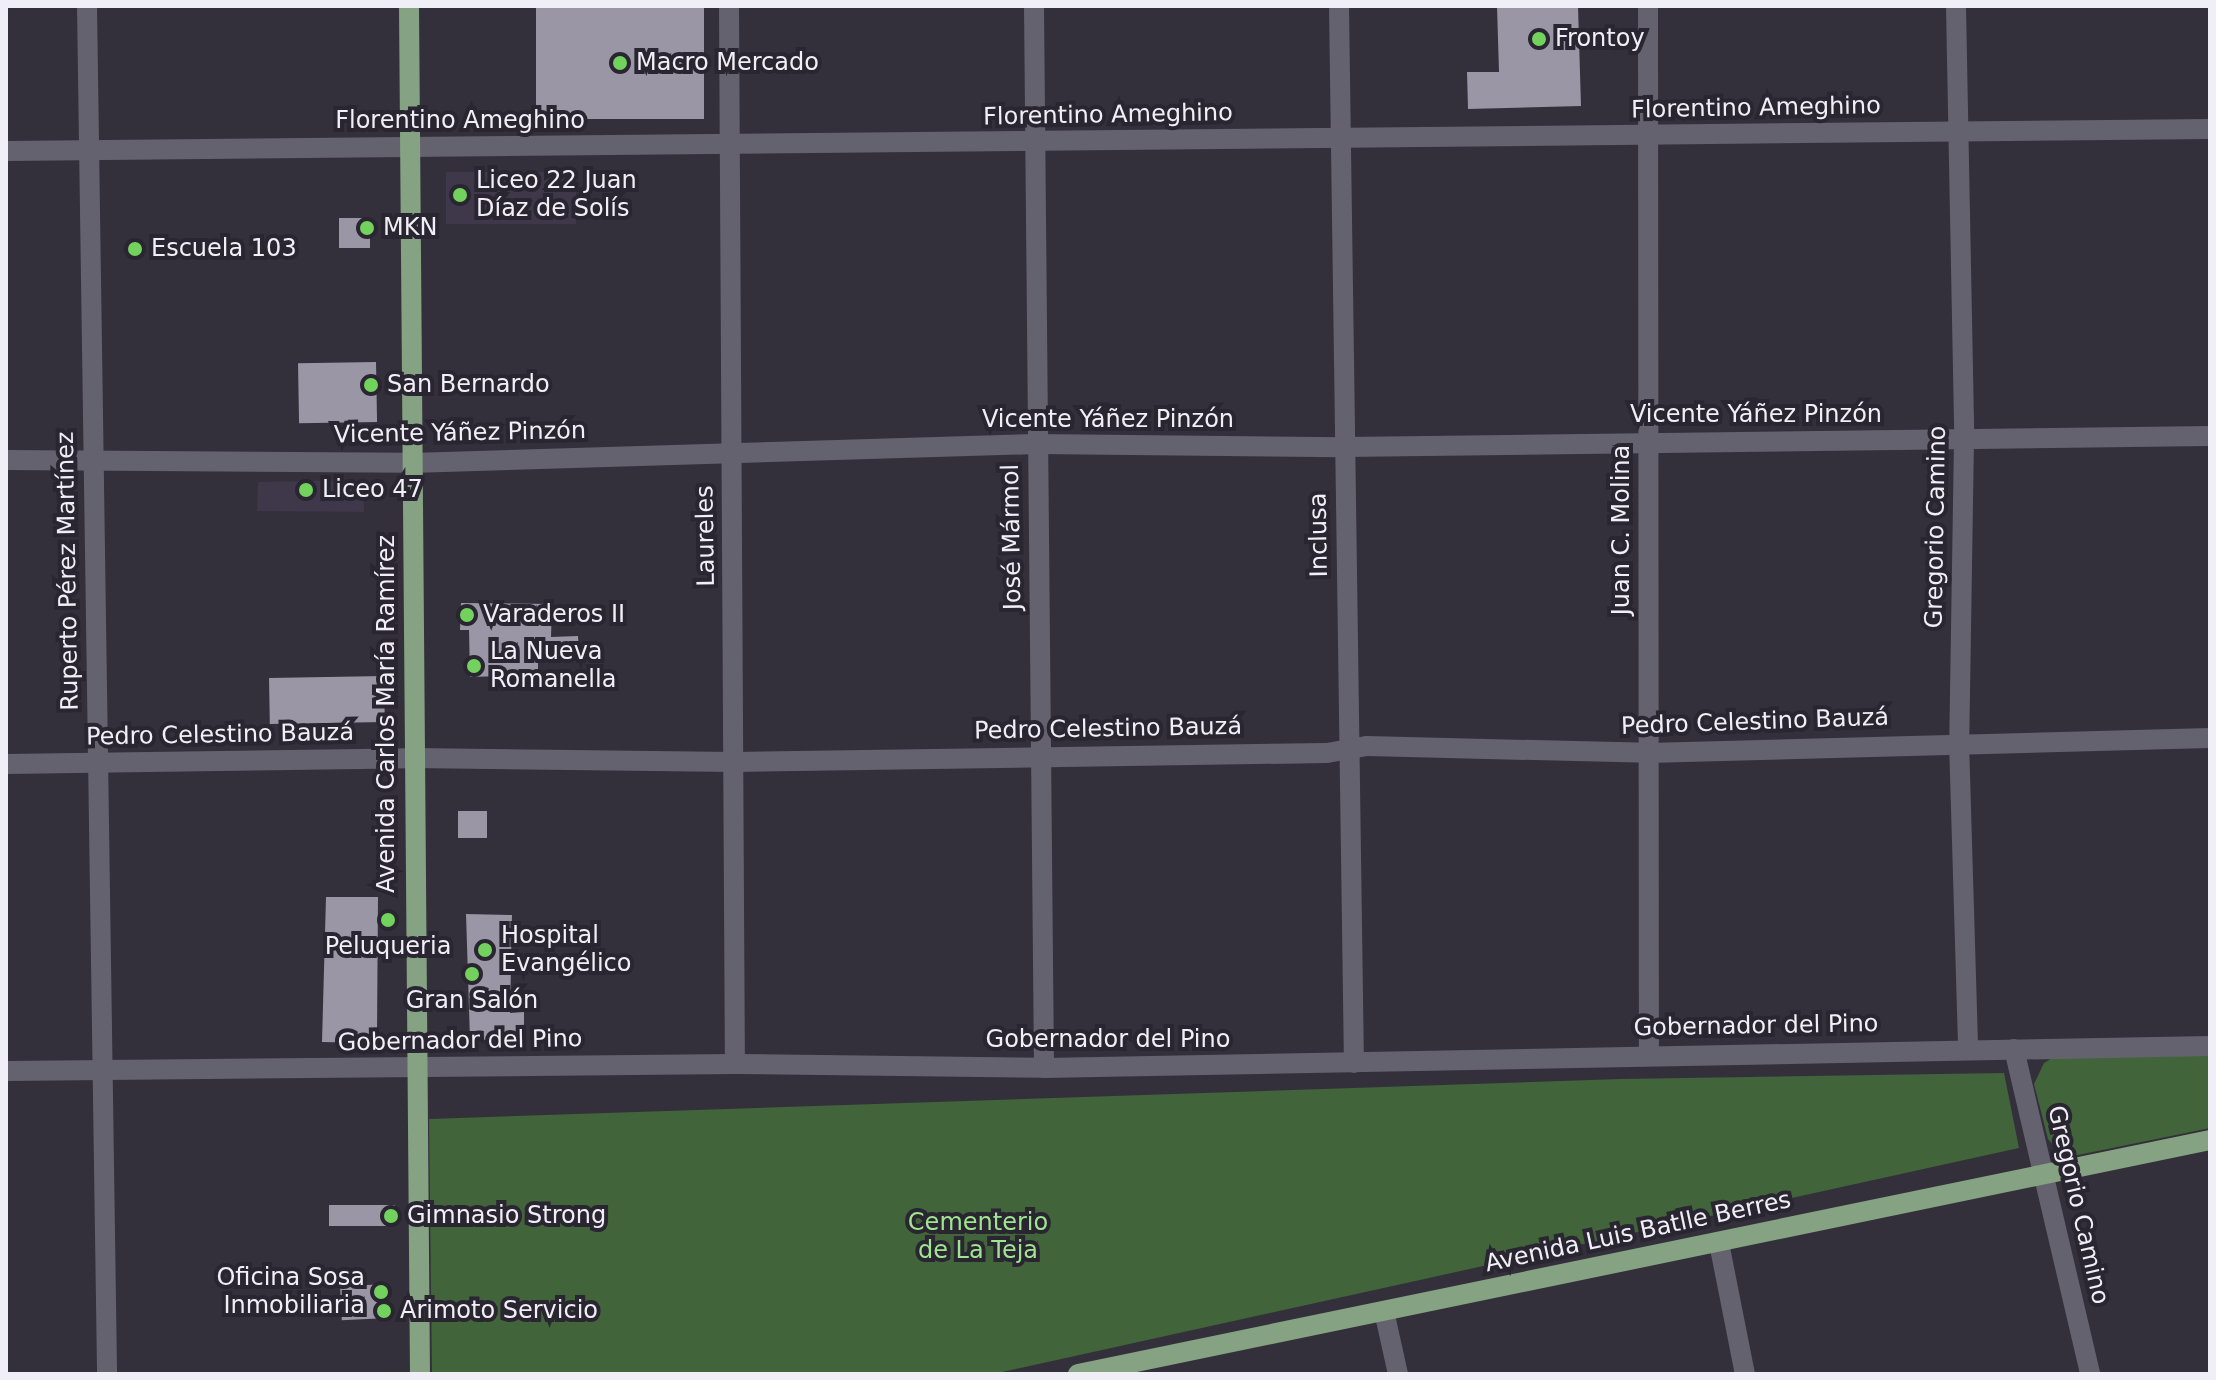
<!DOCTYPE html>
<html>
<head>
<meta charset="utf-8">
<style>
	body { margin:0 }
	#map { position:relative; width:2216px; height:1380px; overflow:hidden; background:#332f3b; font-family:"DejaVu Sans",sans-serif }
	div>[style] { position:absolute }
	.built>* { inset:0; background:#3e384a; transform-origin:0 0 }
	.green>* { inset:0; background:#42643a }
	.building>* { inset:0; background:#9a96a5; transform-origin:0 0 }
	.minor>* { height:20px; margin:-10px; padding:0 10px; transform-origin:10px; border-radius:10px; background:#65626f }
	.major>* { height:20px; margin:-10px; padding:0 10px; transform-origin:10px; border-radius:10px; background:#85a282 }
	.dots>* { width:22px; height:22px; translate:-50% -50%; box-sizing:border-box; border:4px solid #292531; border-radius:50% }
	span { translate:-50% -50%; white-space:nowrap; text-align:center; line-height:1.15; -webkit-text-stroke:8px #292531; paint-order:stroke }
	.poi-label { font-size:24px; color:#f0eef6 }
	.left { translate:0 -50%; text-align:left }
	.right { translate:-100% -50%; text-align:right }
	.street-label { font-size:24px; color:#f0eef6 }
	.park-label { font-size:24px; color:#9fe58f }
	.frame { position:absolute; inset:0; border:8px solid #f0eef6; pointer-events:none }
</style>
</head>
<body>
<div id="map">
	<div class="built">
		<div style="left:446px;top:172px;width:130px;height:52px"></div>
		<div style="clip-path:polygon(357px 480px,364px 485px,364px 512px,257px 511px,258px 482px)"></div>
	</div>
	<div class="green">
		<div style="clip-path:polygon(2210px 1055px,2210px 1128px,2073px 1156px,2061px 1155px,2048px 1139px,2034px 1084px,2044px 1063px,2054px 1057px)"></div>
		<div style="clip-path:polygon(2004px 1073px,2019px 1148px,993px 1374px,432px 1374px,429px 1119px,1621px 1079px)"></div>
	</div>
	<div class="building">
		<div style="left:536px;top:6px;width:168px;height:113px"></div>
		<div style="clip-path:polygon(1497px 6px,1578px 6px,1581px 106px,1468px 109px,1467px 72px,1499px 72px)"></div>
		<div style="left:339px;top:218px;width:31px;height:30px"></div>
		<div style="left:376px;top:362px;width:60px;height:78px;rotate:89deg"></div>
		<div style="clip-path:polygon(461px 603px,552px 604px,551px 637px,578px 636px,579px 652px,538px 653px,538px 675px,470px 677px,469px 630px,460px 630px)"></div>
		<div style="left:384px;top:676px;width:46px;height:115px;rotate:89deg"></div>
		<div style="left:458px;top:811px;width:29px;height:27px"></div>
		<div style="clip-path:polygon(326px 897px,378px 897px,377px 1035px,369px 1043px,322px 1042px)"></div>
		<div style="clip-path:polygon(466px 914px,512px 915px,510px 1013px,524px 1012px,524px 1039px,470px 1040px)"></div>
		<div style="left:329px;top:1205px;width:66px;height:21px"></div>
		<div style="left:386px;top:1284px;width:34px;height:46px;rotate:87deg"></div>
	</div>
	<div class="minor">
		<div style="left:87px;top:6px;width:1368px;rotate:89.16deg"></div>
		<div style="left:729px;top:6px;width:1058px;rotate:89.68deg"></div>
		<div style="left:1034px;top:6px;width:1062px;rotate:89.46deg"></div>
		<div style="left:1339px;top:6px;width:1057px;rotate:89.19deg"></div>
		<div style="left:1648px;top:6px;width:1047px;rotate:89.95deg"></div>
		<div style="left:1956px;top:6px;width:433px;rotate:88.9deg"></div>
		<div style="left:1964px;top:439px;width:302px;rotate:90.9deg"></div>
		<div style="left:1959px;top:741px;width:308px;rotate:88.3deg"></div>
		<div style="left:6px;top:151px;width:2204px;rotate:-0.57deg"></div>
		<div style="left:6px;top:460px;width:405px;rotate:0.4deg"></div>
		<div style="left:411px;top:463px;width:625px;rotate:-1.74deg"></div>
		<div style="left:1036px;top:444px;width:308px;rotate:0.6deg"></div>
		<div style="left:1344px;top:447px;width:866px;rotate:-0.73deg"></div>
		<div style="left:6px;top:764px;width:406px;rotate:-0.8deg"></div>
		<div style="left:412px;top:758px;width:323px;rotate:0.7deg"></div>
		<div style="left:735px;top:762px;width:592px;rotate:-0.87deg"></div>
		<div style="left:1327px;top:753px;width:41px;rotate:-9.9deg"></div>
		<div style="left:1367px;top:746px;width:281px;rotate:1.4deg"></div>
		<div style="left:1648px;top:753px;width:562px;rotate:-1.53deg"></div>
		<div style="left:2014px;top:1049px;width:334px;rotate:76.8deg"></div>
		<div style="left:6px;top:1071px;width:729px;rotate:-0.55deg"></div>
		<div style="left:735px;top:1064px;width:309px;rotate:0.7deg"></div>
		<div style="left:1044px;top:1068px;width:1166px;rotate:-1.08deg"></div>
		<div style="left:1719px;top:1243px;width:134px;rotate:78.8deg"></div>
		<div style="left:1384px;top:1311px;width:65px;rotate:77.5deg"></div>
	</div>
	<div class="major">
		<div style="left:409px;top:6px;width:1368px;rotate:89.54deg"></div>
		<div style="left:1078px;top:1374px;width:1156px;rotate:-11.68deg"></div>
	</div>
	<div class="dots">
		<div style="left:1539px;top:39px;background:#73d25d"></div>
		<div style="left:620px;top:63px;background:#73d25d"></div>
		<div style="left:460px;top:195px;background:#73d25d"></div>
		<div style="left:367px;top:228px;background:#73d25d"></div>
		<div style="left:135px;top:249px;background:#73d25d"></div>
		<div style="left:371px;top:385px;background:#73d25d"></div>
		<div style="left:306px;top:490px;background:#73d25d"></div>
		<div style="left:467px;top:615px;background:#73d25d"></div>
		<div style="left:474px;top:666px;background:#73d25d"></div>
		<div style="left:388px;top:920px;background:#73d25d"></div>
		<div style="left:485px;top:950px;background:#73d25d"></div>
		<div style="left:472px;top:974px;background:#73d25d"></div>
		<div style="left:391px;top:1216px;background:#73d25d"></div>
		<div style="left:381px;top:1292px;background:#73d25d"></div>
		<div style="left:384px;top:1311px;background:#73d25d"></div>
	</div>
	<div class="poi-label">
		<span class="left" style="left:1555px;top:39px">Frontoy</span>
		<span class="left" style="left:636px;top:63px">Macro Mercado</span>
		<span class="left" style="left:476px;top:195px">Liceo 22 Juan<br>Díaz de Solís</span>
		<span class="left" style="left:383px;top:228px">MKN</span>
		<span class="left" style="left:151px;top:249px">Escuela 103</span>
		<span class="left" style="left:387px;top:385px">San Bernardo</span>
		<span class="left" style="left:322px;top:490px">Liceo 47</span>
		<span class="left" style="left:483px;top:615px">Varaderos II</span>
		<span class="left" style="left:490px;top:666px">La Nueva<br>Romanella</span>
		<span class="left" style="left:501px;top:950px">Hospital<br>Evangélico</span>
		<span style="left:388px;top:947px">Peluqueria</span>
		<span style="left:472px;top:1001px">Gran Salón</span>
		<span class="left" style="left:407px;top:1216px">Gimnasio Strong</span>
		<span class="right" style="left:365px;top:1292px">Oficina Sosa<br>Inmobiliaria</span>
		<span class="left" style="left:400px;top:1311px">Arimoto Servicio</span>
	</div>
	<div class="street-label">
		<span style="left:1756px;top:108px;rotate:-1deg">Florentino Ameghino</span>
		<span style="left:1108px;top:115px;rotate:-1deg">Florentino Ameghino</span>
		<span style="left:460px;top:121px">Florentino Ameghino</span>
		<span style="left:1756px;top:415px">Vicente Yáñez Pinzón</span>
		<span style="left:1108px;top:420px">Vicente Yáñez Pinzón</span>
		<span style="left:460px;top:433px;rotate:-1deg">Vicente Yáñez Pinzón</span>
		<span style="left:1936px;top:527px;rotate:-89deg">Gregorio Camino</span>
		<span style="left:1622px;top:530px;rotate:-90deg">Juan C. Molina</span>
		<span style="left:1319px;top:535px;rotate:-91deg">Inclusa</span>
		<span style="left:706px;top:536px;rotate:-91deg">Laureles</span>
		<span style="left:1012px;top:537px;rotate:-91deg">José Mármol</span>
		<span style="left:68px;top:571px;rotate:-91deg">Ruperto Pérez Martínez</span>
		<span style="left:387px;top:714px;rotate:-90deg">Avenida Carlos María Ramírez</span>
		<span style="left:1755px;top:722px;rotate:-2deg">Pedro Celestino Bauzá</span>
		<span style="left:1108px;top:729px;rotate:-1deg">Pedro Celestino Bauzá</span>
		<span style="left:220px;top:735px;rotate:-1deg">Pedro Celestino Bauzá</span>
		<span style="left:1756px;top:1026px;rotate:-1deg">Gobernador del Pino</span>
		<span style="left:1108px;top:1040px">Gobernador del Pino</span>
		<span style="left:460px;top:1041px;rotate:-1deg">Gobernador del Pino</span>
		<span style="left:2078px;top:1205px;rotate:77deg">Gregorio Camino</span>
		<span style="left:1638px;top:1232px;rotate:-12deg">Avenida Luis Batlle Berres</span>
	</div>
	<div class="park-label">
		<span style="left:978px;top:1237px">Cementerio<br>de La Teja</span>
	</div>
	<div class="frame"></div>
</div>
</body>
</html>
